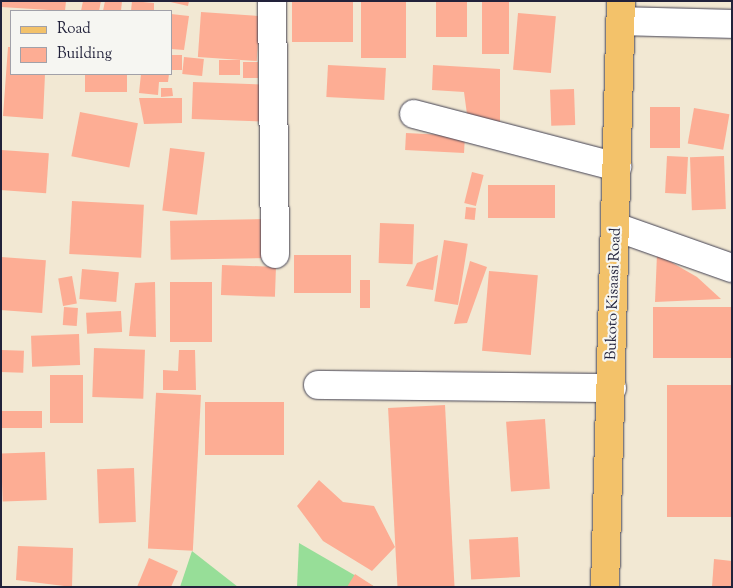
<!DOCTYPE html>
<html>
<head>
<meta charset="utf-8">
<style>
	body { margin:0 }
	#map { position:relative; width:733px; height:588px; overflow:hidden; background:#f2e8d3; font-family:"Sorts Mill Goudy",serif }
	div>[style] { position:absolute }
	.green>* { inset:0; background:#97de98 }
	.building>* { inset:0; background:#fdad94; transform-origin:0 0 }
	.roads { filter:drop-shadow(0 0 1px #414052) drop-shadow(0 0 1px #414052) }
	.minor>* { height:28px; margin:-14px; padding:0 14px; transform-origin:14px; border-radius:14px; background:#fff }
	.major>* { height:28px; margin:-14px; padding:0 14px; transform-origin:14px; border-radius:14px; background:#f3c26a }
	span { translate:-50% -50%; white-space:nowrap; text-align:center; line-height:1.15; -webkit-text-stroke:4.5px #f6f6f2; paint-order:stroke }
	.street-label { font-size:15px; color:#22223b }
	.frame { position:absolute; inset:0; border:2px solid #22223b; pointer-events:none }
	.legend { position:absolute; left:10px; top:10px; width:162px; height:65px; box-sizing:border-box; background:#f6f6f2; border:1px solid #a1a1a9; margin:0; padding:6px 9px; list-style:none; font-size:15px; color:#22223b }
	.legend li { display:flex; align-items:center; gap:10px; height:25px }
	.legend b { width:25px; border:1px solid #a1a1a9 }
</style>
</head>
<body>
<div id="map">
	<div class="green">
		<div style="clip-path:polygon(299px 543px,375px 587px,297px 587px)"></div>
		<div style="clip-path:polygon(192px 551px,238px 587px,180px 587px)"></div>
	</div>
	<div class="building">
		<div style="clip-path:polygon(1px 1px,66px 1px,65px 11px,1px 7px)"></div>
		<div style="clip-path:polygon(83px 1px,101px 1px,99px 11px,81px 11px)"></div>
		<div style="clip-path:polygon(105px 1px,122px 1px,121px 11px,103px 11px)"></div>
		<div style="clip-path:polygon(132px 1px,154px 3px,154px 11px,131px 11px)"></div>
		<div style="clip-path:polygon(166px 1px,189px 1px,188px 6px)"></div>
		<div style="left:292px;top:1px;width:61px;height:41px"></div>
		<div style="left:361px;top:1px;width:45px;height:57px"></div>
		<div style="left:436px;top:1px;width:31px;height:36px"></div>
		<div style="left:482px;top:1px;width:27px;height:53px"></div>
		<div style="left:201px;top:12px;width:59px;height:45px;rotate:4deg"></div>
		<div style="left:518px;top:13px;width:38px;height:57px;rotate:5deg"></div>
		<div style="clip-path:polygon(171px 14px,189px 16px,184px 50px,171px 49px)"></div>
		<div style="clip-path:polygon(8px 47px,11px 47px,11px 74px,45px 74px,43px 119px,3px 116px)"></div>
		<div style="left:172px;top:55px;width:10px;height:15px"></div>
		<div style="left:184px;top:57px;width:20px;height:17px;rotate:6deg"></div>
		<div style="left:219px;top:60px;width:21px;height:15px"></div>
		<div style="left:243px;top:62px;width:15px;height:16px"></div>
		<div style="left:328px;top:65px;width:58px;height:32px;rotate:3deg"></div>
		<div style="clip-path:polygon(433px 65px,500px 69px,500px 123px,468px 122px,464px 92px,432px 90px)"></div>
		<div style="left:85px;top:74px;width:42px;height:18px"></div>
		<div style="clip-path:polygon(141px 74px,169px 74px,168px 82px,159px 82px,158px 95px,139px 93px)"></div>
		<div style="left:193px;top:82px;width:70px;height:37px;rotate:2deg"></div>
		<div style="clip-path:polygon(161px 88px,172px 88px,173px 96px,161px 97px)"></div>
		<div style="left:574px;top:89px;width:36px;height:24px;rotate:88deg"></div>
		<div style="clip-path:polygon(139px 98px,182px 98px,182px 123px,144px 124px)"></div>
		<div style="left:650px;top:107px;width:30px;height:41px"></div>
		<div style="left:694px;top:108px;width:36px;height:36px;rotate:10deg"></div>
		<div style="left:80px;top:112px;width:59px;height:45px;rotate:11deg"></div>
		<div style="left:406px;top:133px;width:59px;height:17px;rotate:3deg"></div>
		<div style="left:170px;top:148px;width:35px;height:63px;rotate:7deg"></div>
		<div style="left:1px;top:150px;width:48px;height:40px;rotate:4deg"></div>
		<div style="left:667px;top:156px;width:21px;height:37px;rotate:3deg"></div>
		<div style="left:724px;top:156px;width:53px;height:34px;rotate:88deg"></div>
		<div style="left:472px;top:172px;width:12px;height:32px;rotate:14deg"></div>
		<div style="left:488px;top:185px;width:67px;height:33px"></div>
		<div style="left:72px;top:201px;width:72px;height:53px;rotate:3deg"></div>
		<div style="left:466px;top:207px;width:10px;height:12px;rotate:6deg"></div>
		<div style="left:267px;top:219px;width:39px;height:97px;rotate:89deg"></div>
		<div style="left:380px;top:223px;width:34px;height:40px;rotate:2deg"></div>
		<div style="left:444px;top:240px;width:24px;height:62px;rotate:9deg"></div>
		<div style="clip-path:polygon(657px 254px,697px 277px,721px 299px,655px 302px)"></div>
		<div style="left:294px;top:255px;width:57px;height:38px"></div>
		<div style="clip-path:polygon(438px 255px,433px 290px,406px 286px,417px 263px)"></div>
		<div style="left:1px;top:257px;width:45px;height:53px;rotate:4deg"></div>
		<div style="clip-path:polygon(470px 261px,487px 267px,467px 323px,454px 324px)"></div>
		<div style="left:222px;top:265px;width:54px;height:30px;rotate:2deg"></div>
		<div style="left:82px;top:269px;width:37px;height:30px;rotate:5deg"></div>
		<div style="left:489px;top:271px;width:49px;height:80px;rotate:5deg"></div>
		<div style="left:72px;top:276px;width:28px;height:14px;rotate:80deg"></div>
		<div style="left:360px;top:280px;width:10px;height:28px"></div>
		<div style="clip-path:polygon(155px 282px,156px 337px,129px 336px,135px 283px)"></div>
		<div style="left:170px;top:282px;width:42px;height:60px"></div>
		<div style="left:64px;top:307px;width:14px;height:18px;rotate:4deg"></div>
		<div style="left:732px;top:307px;width:51px;height:79px;rotate:90deg"></div>
		<div style="left:121px;top:311px;width:21px;height:35px;rotate:87deg"></div>
		<div style="left:79px;top:334px;width:31px;height:48px;rotate:88deg"></div>
		<div style="left:94px;top:348px;width:51px;height:49px;rotate:2deg"></div>
		<div style="left:1px;top:350px;width:23px;height:22px;rotate:2deg"></div>
		<div style="clip-path:polygon(179px 350px,195px 350px,196px 390px,163px 390px,163px 370px,178px 371px)"></div>
		<div style="left:50px;top:375px;width:33px;height:48px"></div>
		<div style="left:732px;top:385px;width:132px;height:65px;rotate:90deg"></div>
		<div style="left:201px;top:395px;width:156px;height:45px;rotate:93deg"></div>
		<div style="left:205px;top:402px;width:79px;height:53px"></div>
		<div style="left:445px;top:405px;width:182px;height:57px;rotate:87deg"></div>
		<div style="left:1px;top:411px;width:41px;height:17px"></div>
		<div style="left:545px;top:419px;width:70px;height:39px;rotate:86deg"></div>
		<div style="left:45px;top:452px;width:48px;height:44px;rotate:88deg"></div>
		<div style="left:134px;top:468px;width:54px;height:37px;rotate:88deg"></div>
		<div style="clip-path:polygon(319px 480px,343px 502px,374px 506px,395px 547px,372px 571px,323px 541px,297px 506px)"></div>
		<div style="left:518px;top:537px;width:40px;height:49px;rotate:87deg"></div>
		<div style="clip-path:polygon(18px 546px,73px 548px,72px 587px,16px 580px)"></div>
		<div style="clip-path:polygon(149px 558px,178px 571px,171px 587px,137px 587px)"></div>
		<div style="clip-path:polygon(714px 559px,732px 561px,732px 587px,712px 587px)"></div>
		<div style="clip-path:polygon(355px 574px,375px 587px,347px 587px)"></div>
	</div>
	<div class="roads">
		<div class="minor">
			<div style="left:272px;top:1px;width:253px;rotate:89.3deg"></div>
			<div style="left:621px;top:21px;width:111px;rotate:1.5deg"></div>
			<div style="left:414px;top:114px;width:210px;rotate:14.6deg"></div>
			<div style="left:616px;top:227px;width:123px;rotate:19.5deg"></div>
			<div style="left:318px;top:385px;width:294px;rotate:0.6deg"></div>
		</div>
		<div class="major">
			<div style="left:605px;top:587px;width:586px;rotate:-88.44deg"></div>
		</div>
	</div>
	<div class="street-label">
		<span style="left:614px;top:294px;rotate:-88deg">Bukoto Kisaasi Road</span>
	</div>
	<div class="frame"></div>
	<ul class="legend">
	<li><b style="height:6px;background:#f3c26a"></b>Road</li>
	<li><b style="height:14px;background:#fdad94"></b>Building</li>
	</ul>
</div>
</body>
</html>
